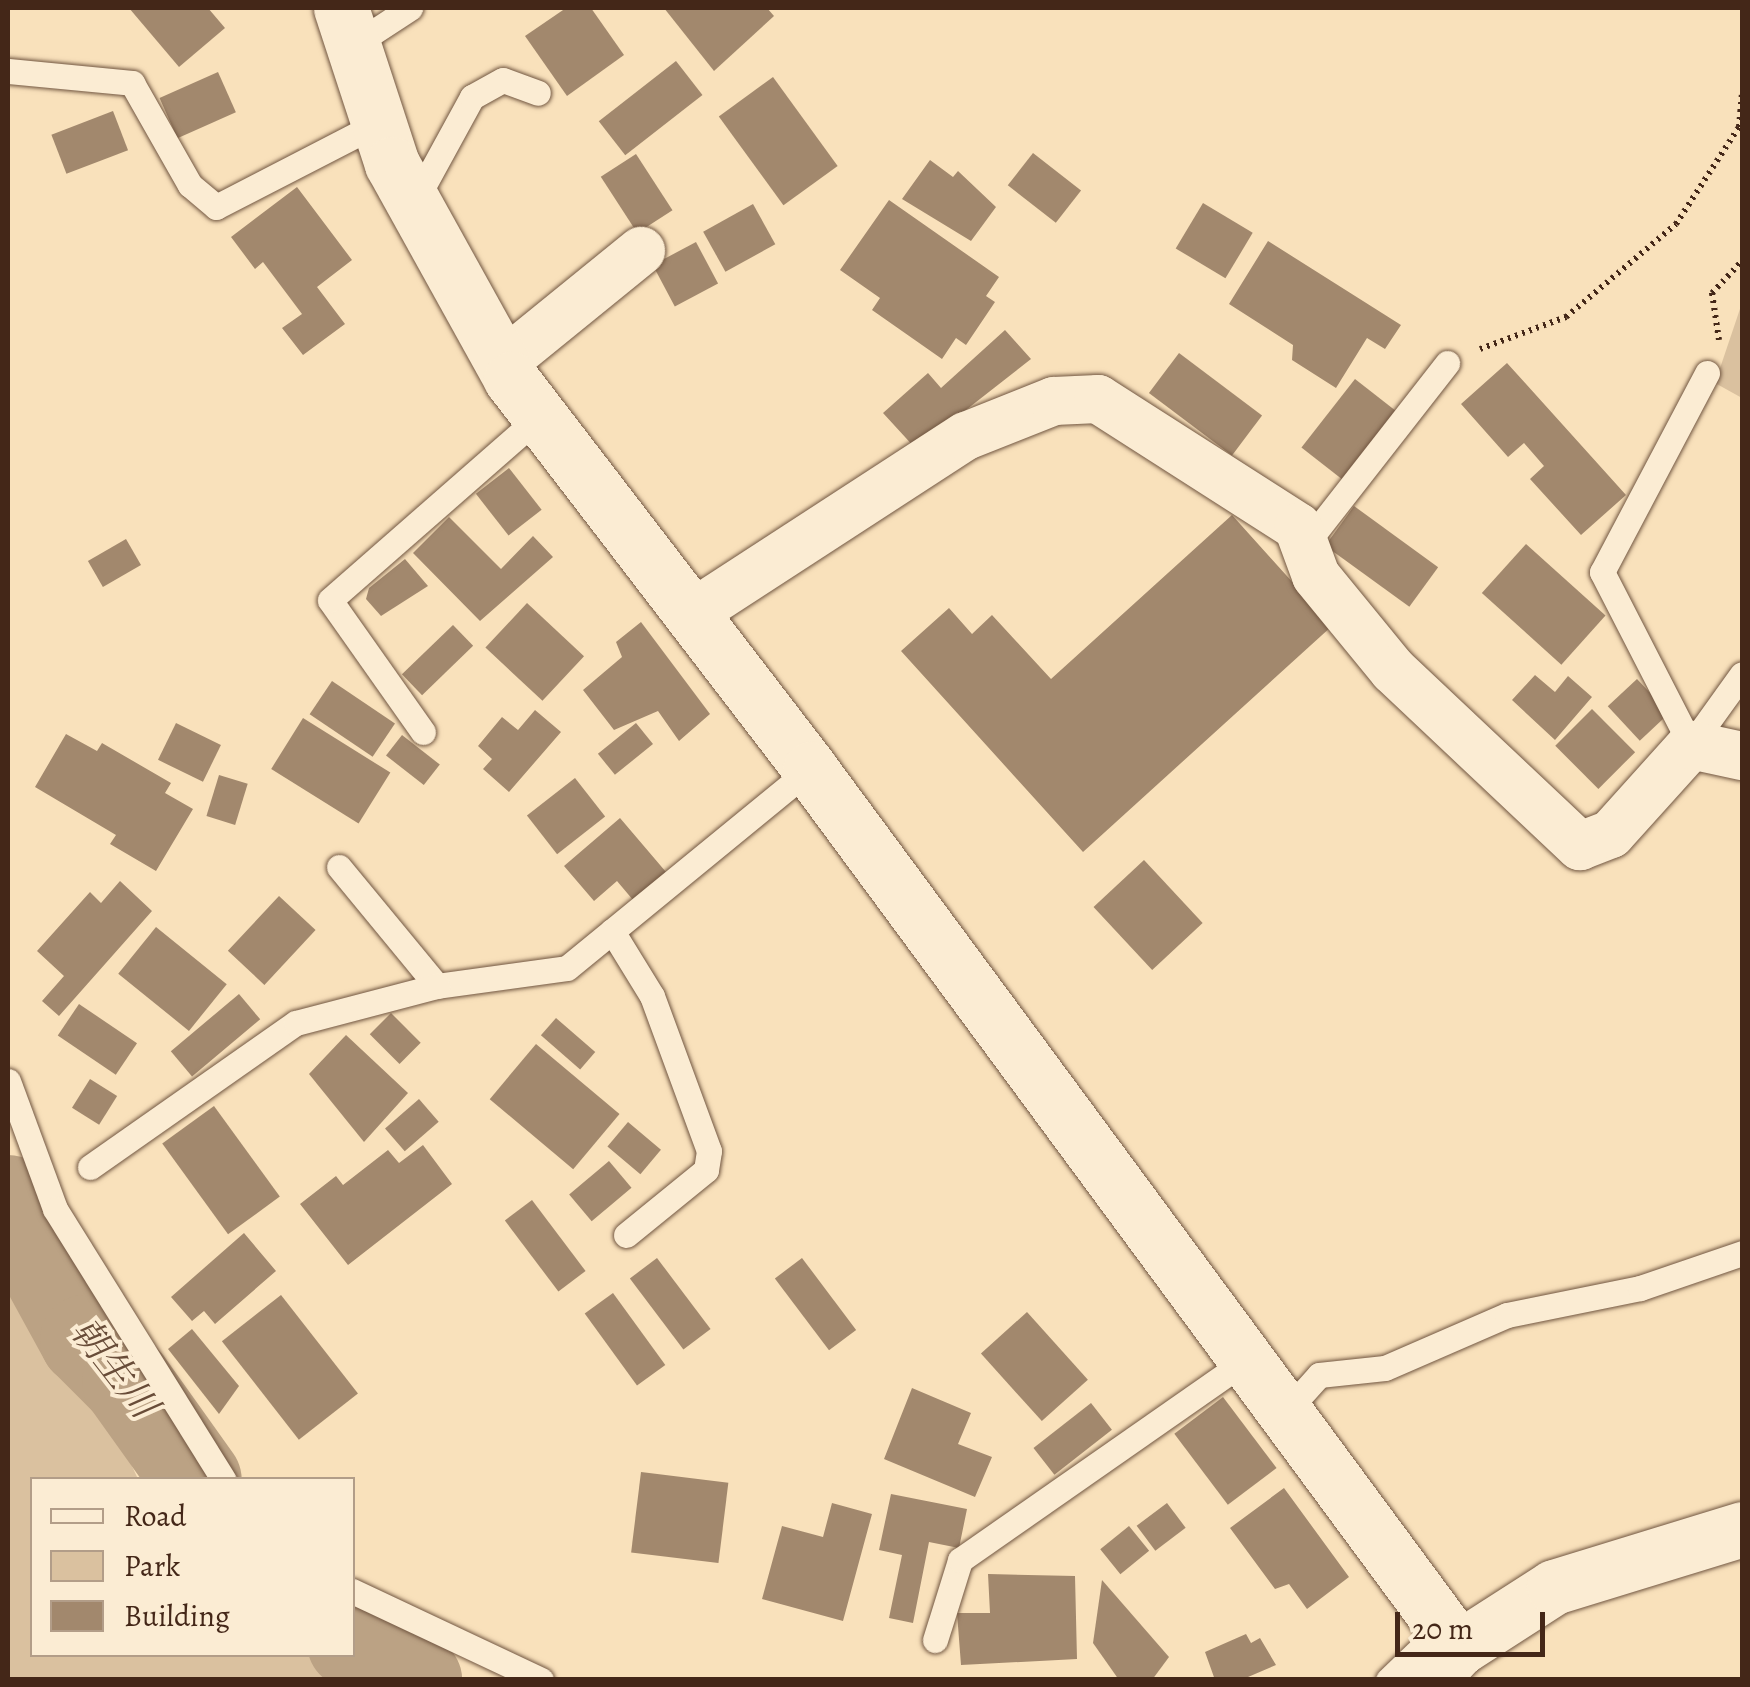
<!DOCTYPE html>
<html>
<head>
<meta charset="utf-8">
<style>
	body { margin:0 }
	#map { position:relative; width:1750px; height:1687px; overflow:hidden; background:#f9e1bb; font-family:Alegreya,"Noto Serif JP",serif }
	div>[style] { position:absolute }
	.green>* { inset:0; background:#dac19f }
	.river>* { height:90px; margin:-45px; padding:0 45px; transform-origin:45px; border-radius:45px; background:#bba284 }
	.building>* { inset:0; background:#a2886d; transform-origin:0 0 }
	.path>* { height:6px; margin-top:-3px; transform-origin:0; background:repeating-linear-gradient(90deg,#442718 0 2.5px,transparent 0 7.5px) }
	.roads { filter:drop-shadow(0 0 2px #715641) drop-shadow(0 0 2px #715641) }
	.lane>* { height:25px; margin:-12.5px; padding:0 12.5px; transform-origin:12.5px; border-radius:12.5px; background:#fbecd3 }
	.street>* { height:48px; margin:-24px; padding:0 24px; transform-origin:24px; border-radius:24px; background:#fbecd3 }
	.secondary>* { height:55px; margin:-27.5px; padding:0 27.5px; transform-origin:27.5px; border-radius:27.5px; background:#fbecd3 }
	span { translate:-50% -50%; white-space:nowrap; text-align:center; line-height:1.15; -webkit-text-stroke:8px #fbecd3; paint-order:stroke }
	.water-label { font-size:38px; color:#684c38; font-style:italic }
	.frame { position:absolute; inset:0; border:10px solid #442718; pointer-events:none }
	.legend { position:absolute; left:30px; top:1477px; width:325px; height:180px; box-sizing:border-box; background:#fbecd3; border:2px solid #b29d88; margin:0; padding:12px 18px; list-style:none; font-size:30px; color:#442718 }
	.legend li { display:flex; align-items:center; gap:20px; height:50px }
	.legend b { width:50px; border:2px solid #b29d88 }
	.scale { position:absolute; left:1395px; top:1612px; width:150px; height:45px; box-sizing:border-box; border:5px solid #442718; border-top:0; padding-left:12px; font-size:30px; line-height:35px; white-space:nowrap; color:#442718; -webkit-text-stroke:8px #fbecd3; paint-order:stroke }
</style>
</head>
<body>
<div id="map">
	<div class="green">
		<div style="clip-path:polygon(1742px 303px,1742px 398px,1715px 383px)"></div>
		<div style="clip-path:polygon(8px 1200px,138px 1479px,32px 1480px,32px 1654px,326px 1655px,369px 1679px,8px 1679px)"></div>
	</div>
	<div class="river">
		<div style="left:8px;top:1200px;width:160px;rotate:61.2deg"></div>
		<div style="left:85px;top:1340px;width:59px;rotate:45deg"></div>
		<div style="left:127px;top:1382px;width:120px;rotate:54.5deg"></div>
		<div style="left:352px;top:1643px;width:75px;rotate:29.6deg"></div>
	</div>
	<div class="building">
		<div style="clip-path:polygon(129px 8px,208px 8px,225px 28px,179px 67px)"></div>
		<div style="clip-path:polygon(566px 8px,591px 8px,624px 55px,567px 96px,525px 36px)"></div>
		<div style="clip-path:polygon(664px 8px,767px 8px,774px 16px,714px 71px)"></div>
		<div style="left:676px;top:61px;width:43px;height:98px;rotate:52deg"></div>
		<div style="left:218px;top:72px;width:44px;height:64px;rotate:66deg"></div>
		<div style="left:773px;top:77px;width:110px;height:67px;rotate:54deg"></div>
		<div style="left:113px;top:111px;width:42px;height:66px;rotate:69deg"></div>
		<div style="left:1033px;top:153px;width:61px;height:41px;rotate:38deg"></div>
		<div style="left:636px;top:154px;width:67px;height:42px;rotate:57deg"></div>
		<div style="clip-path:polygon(930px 160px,953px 177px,958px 171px,996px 207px,971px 241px,902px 199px)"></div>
		<div style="clip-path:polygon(297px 187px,352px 260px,317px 287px,345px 324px,303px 355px,282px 328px,302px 314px,263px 262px,255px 269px,231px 237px)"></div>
		<div style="clip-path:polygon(889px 200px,999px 277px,986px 296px,995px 302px,966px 345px,956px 338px,942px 359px,872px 310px,880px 298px,840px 270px)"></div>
		<div style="left:1203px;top:203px;width:58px;height:53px;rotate:31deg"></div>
		<div style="left:753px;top:204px;width:46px;height:57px;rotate:61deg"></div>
		<div style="clip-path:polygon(1268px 241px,1401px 325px,1385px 349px,1367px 338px,1336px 388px,1292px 360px,1293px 345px,1229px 304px)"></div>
		<div style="left:696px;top:242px;width:47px;height:49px;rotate:62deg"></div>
		<div style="clip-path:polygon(1005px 330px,1031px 359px,916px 449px,883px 413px,928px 373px,941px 388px)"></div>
		<div style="left:1179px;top:353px;width:104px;height:50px;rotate:37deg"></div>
		<div style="clip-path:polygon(1507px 363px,1626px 495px,1581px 535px,1530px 479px,1544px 466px,1524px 443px,1508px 457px,1461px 404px)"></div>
		<div style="left:1355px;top:379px;width:54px;height:87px;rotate:38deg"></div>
		<div style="left:509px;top:468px;width:53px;height:42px;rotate:52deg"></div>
		<div style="left:1354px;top:506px;width:104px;height:49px;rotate:36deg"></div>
		<div style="clip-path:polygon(1232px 515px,1332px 626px,1083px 852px,901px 651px,949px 608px,972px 634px,992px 615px,1051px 679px)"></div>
		<div style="clip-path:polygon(449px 517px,501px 569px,533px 536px,553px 557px,480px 621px,413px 553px)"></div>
		<div style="left:126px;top:539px;width:30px;height:44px;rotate:60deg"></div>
		<div style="left:1526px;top:544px;width:107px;height:66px;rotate:42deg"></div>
		<div style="clip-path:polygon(405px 559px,428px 586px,381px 616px,366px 599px,369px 588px)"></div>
		<div style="left:527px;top:603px;width:78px;height:61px;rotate:43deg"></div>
		<div style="clip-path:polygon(641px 622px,710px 714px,679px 741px,658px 711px,614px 730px,583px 690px,622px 657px,616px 642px)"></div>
		<div style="left:453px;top:625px;width:29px;height:71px;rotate:46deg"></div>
		<div style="clip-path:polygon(1535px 675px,1555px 692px,1568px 676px,1592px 697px,1555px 740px,1512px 700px)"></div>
		<div style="left:1637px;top:679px;width:47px;height:40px;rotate:47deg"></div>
		<div style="left:332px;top:681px;width:76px;height:40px;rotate:34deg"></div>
		<div style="left:1592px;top:709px;width:61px;height:52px;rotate:45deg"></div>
		<div style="clip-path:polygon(535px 710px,561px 732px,509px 792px,483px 769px,492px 759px,478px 746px,502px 717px,518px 730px)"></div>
		<div style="left:303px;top:718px;width:103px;height:60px;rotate:32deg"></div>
		<div style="left:176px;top:723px;width:50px;height:41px;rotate:26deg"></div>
		<div style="left:636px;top:723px;width:27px;height:49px;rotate:51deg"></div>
		<div style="clip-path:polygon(66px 734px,97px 751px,102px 743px,171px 783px,165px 793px,193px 809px,156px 871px,110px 844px,116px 835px,35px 787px)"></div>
		<div style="left:402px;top:735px;width:48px;height:26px;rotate:38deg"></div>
		<div style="left:219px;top:775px;width:30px;height:43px;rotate:17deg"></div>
		<div style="left:575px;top:778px;width:49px;height:61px;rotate:52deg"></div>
		<div style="clip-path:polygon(620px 818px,666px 872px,633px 900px,617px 881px,594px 901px,564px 866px)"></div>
		<div style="left:1144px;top:860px;width:86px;height:69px;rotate:47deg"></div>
		<div style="clip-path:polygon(120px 881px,152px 911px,59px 1016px,42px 1001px,64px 976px,37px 951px,90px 892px,101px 903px)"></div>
		<div style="left:279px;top:896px;width:50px;height:75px;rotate:43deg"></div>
		<div style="left:156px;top:927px;width:91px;height:60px;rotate:39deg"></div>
		<div style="left:239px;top:994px;width:33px;height:89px;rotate:50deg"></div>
		<div style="left:79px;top:1004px;width:70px;height:38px;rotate:34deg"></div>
		<div style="left:391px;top:1013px;width:42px;height:30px;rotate:45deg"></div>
		<div style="left:556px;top:1018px;width:52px;height:23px;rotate:41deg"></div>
		<div style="clip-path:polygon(346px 1035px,408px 1093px,364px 1142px,309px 1074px)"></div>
		<div style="left:536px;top:1044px;width:109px;height:72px;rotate:40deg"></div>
		<div style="left:90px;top:1079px;width:32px;height:34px;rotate:32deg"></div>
		<div style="left:419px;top:1099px;width:30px;height:45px;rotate:49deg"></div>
		<div style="left:214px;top:1106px;width:112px;height:64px;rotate:54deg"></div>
		<div style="left:628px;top:1122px;width:43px;height:32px;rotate:40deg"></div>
		<div style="clip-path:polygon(423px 1145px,452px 1184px,348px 1265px,300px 1204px,336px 1176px,343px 1185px,388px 1150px,399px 1163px)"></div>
		<div style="left:609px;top:1161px;width:35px;height:52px;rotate:50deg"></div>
		<div style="left:532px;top:1200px;width:89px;height:34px;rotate:53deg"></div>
		<div style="clip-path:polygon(244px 1233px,276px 1271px,215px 1324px,204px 1311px,192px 1321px,171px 1297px)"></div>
		<div style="left:657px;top:1258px;width:89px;height:34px;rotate:53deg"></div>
		<div style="left:802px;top:1258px;width:90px;height:34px;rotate:53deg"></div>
		<div style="left:613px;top:1293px;width:89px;height:35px;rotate:54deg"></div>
		<div style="left:281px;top:1295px;width:125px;height:75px;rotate:52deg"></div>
		<div style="left:1027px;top:1312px;width:91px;height:62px;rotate:48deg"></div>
		<div style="clip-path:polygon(192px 1329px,239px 1386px,219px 1414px,168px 1349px)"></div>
		<div style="clip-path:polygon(912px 1388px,971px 1413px,958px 1444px,992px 1457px,975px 1497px,884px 1459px)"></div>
		<div style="left:1223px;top:1397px;width:89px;height:61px;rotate:53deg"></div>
		<div style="left:1091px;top:1403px;width:34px;height:73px;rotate:52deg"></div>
		<div style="left:641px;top:1472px;width:88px;height:81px;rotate:7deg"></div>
		<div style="clip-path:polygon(1284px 1488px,1349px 1577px,1307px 1609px,1289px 1584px,1275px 1589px,1230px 1528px)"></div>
		<div style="clip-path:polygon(891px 1494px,967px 1509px,959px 1548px,929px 1542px,913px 1623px,889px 1618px,902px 1555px,879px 1550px)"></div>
		<div style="clip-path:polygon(832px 1503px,872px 1514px,843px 1621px,762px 1599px,782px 1526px,823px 1537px)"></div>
		<div style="left:1167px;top:1503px;width:31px;height:38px;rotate:53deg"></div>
		<div style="left:1129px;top:1526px;width:32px;height:37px;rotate:51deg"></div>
		<div style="clip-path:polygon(988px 1574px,1075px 1576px,1077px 1659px,961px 1665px,957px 1613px,990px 1613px)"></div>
		<div style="clip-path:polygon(1102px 1580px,1169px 1657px,1152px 1680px,1119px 1680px,1093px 1643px)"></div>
		<div style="clip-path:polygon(1246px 1634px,1251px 1643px,1260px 1638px,1276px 1665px,1241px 1680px,1215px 1680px,1205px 1652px)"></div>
	</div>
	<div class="path">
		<div style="left:1719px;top:340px;width:48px;rotate:-98.5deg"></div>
		<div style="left:1712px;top:293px;width:44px;rotate:-46.8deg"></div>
		<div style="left:1480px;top:349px;width:92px;rotate:-20.4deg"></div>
		<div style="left:1566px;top:317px;width:144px;rotate:-40.2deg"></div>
		<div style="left:1676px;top:224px;width:116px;rotate:-57deg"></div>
		<div style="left:1739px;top:127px;width:32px;rotate:-85deg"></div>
	</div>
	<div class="roads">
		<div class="lane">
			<div style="left:355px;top:44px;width:66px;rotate:-33.2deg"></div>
			<div style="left:8px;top:71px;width:125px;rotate:5.5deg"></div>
			<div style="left:132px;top:83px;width:117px;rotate:60.4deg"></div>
			<div style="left:190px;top:185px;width:34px;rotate:40deg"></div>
			<div style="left:216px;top:207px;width:183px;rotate:-27.3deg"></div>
			<div style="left:414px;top:203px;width:121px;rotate:-61.3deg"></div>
			<div style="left:472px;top:97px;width:35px;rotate:-29deg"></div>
			<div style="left:503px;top:80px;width:37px;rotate:20deg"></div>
			<div style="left:1707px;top:373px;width:225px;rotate:117.8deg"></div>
			<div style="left:1602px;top:572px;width:195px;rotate:62.8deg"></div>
			<div style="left:1691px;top:745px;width:87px;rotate:-54.3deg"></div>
			<div style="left:1305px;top:545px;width:231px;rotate:-52deg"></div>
			<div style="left:423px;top:732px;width:161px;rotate:-125.2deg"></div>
			<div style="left:330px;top:600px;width:279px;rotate:-41.2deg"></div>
			<div style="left:339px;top:867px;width:154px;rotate:50.5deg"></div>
			<div style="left:437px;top:986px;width:131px;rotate:-7.9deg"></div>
			<div style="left:567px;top:968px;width:314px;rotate:-39.3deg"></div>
			<div style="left:612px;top:931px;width:76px;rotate:58.4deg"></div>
			<div style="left:652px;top:996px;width:165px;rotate:69.8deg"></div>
			<div style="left:709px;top:1151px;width:19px;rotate:99deg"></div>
			<div style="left:706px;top:1170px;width:103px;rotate:140.9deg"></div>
			<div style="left:8px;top:1081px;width:136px;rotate:69.8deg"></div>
			<div style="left:55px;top:1209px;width:319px;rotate:58.1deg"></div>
			<div style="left:90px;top:1167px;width:251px;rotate:-35deg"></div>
			<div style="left:296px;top:1023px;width:146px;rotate:-14.7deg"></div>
			<div style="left:1284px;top:1414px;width:52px;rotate:-48.1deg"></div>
			<div style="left:1319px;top:1375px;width:66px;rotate:-6.1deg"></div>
			<div style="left:1385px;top:1368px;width:133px;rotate:-23.5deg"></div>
			<div style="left:1507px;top:1315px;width:136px;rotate:-11.5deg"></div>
			<div style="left:1640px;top:1288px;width:108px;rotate:-18.9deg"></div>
			<div style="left:352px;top:1591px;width:209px;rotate:25.2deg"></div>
			<div style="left:935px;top:1640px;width:84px;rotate:-72.6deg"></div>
			<div style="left:960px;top:1560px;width:348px;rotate:-34.9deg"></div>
			<div style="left:1388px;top:1680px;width:76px;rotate:-43.9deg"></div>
		</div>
		<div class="street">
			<div style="left:503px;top:363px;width:178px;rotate:-39.1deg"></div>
			<div style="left:693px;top:613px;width:325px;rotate:-33deg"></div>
			<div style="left:966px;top:436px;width:95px;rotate:-21.7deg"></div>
			<div style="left:1054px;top:401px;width:44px;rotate:-2.6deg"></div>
			<div style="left:1098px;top:399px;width:237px;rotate:32.6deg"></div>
			<div style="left:1298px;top:527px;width:52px;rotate:69.8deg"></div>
			<div style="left:1316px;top:576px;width:122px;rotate:50.7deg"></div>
			<div style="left:1393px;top:670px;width:257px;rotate:43.3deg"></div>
			<div style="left:1580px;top:846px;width:33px;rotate:-21deg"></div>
			<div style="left:1611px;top:834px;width:120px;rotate:-48deg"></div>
			<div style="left:1691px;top:745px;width:52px;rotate:12.2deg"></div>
		</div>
		<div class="secondary">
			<div style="left:341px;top:8px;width:164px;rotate:71.9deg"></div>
			<div style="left:392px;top:164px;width:246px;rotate:61deg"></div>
			<div style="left:511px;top:379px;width:491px;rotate:52.5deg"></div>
			<div style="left:810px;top:769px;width:1093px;rotate:53.56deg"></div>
			<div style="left:1429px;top:1680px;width:44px;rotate:-46.8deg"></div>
			<div style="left:1459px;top:1648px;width:113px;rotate:-32.7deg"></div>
			<div style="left:1554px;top:1587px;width:197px;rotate:-17.1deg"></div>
		</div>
	</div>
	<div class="water-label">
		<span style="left:114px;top:1368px;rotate:52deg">朝生川</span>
	</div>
	<div class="frame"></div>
	<ul class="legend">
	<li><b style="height:12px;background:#fbecd3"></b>Road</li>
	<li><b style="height:28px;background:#dac19f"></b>Park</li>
	<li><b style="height:28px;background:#a2886d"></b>Building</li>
	</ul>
	<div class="scale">20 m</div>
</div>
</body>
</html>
